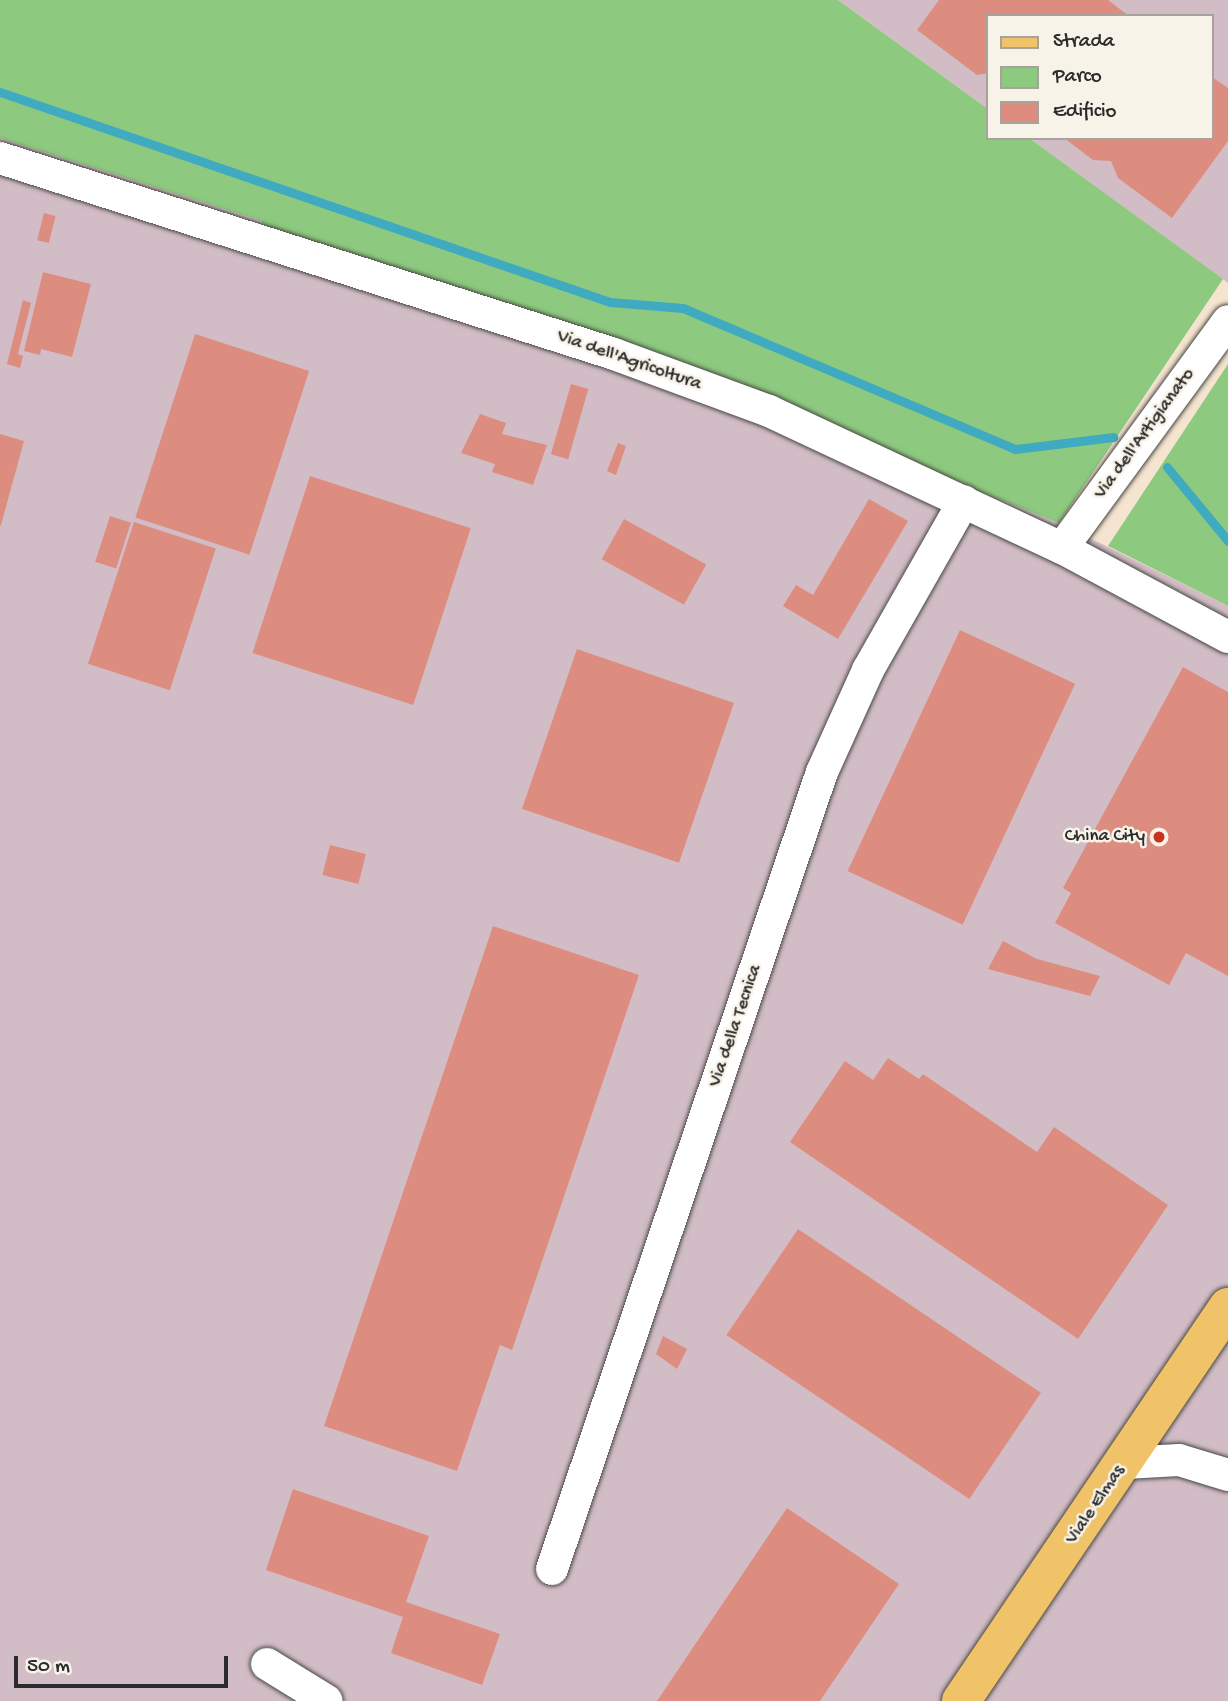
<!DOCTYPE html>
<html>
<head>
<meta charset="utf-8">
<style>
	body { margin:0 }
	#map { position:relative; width:1228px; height:1701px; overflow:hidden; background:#f5e4cf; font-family:"Gochi Hand",sans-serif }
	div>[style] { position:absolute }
	.industrial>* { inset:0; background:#d2bdc6 }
	.green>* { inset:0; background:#8dca7f }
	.stream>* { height:9px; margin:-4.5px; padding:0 4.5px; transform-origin:4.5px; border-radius:4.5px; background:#40abc0 }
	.building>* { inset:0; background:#dd8d7f; transform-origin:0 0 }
	.roads { filter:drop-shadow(0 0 2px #494744) drop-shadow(0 0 2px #494744) }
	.minor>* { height:32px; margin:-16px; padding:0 16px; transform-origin:16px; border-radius:16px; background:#fff }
	.major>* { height:38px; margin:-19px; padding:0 19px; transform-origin:19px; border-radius:19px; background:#f0c369 }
	.dots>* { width:19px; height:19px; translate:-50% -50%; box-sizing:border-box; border:4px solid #f7f3e8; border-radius:50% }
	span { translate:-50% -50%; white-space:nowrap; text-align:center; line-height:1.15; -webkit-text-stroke:5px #f7f3e8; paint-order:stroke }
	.street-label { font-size:19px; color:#2b2b2b }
	.poi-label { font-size:19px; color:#2b2b2b }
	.right { translate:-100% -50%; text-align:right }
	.legend { position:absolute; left:986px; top:14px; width:228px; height:126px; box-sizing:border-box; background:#f7f3e8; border:2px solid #a5a39c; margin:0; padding:9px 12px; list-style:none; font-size:21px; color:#2b2b2b }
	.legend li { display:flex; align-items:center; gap:14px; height:35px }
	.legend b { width:35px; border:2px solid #a5a39c }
	.scale { position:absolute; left:14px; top:1656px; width:214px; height:32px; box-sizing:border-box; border:4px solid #2b2b2b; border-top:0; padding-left:9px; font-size:21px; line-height:24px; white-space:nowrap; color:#2b2b2b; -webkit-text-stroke:5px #f7f3e8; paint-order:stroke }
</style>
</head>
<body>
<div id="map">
	<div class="industrial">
		<div style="clip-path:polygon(838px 0,1228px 0,1228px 283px,1029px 138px,1212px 138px,1212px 16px,988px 16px,988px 109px)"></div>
		<div style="clip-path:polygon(0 138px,262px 221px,262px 232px,580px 334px,1059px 523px,1228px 606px,1228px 1701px,0 1701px)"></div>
	</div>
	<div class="green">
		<div style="clip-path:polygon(0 0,838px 0,988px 109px,988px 138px,1029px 138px,1223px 279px,1059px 523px,580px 334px,262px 232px,262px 221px,0 138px)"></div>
		<div style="clip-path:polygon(1228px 364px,1228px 606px,1108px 546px)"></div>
	</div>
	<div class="stream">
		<div style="left:0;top:92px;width:645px;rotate:19deg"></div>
		<div style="left:610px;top:302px;width:73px;rotate:4.7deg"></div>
		<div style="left:683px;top:308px;width:361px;rotate:23deg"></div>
		<div style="left:1015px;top:449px;width:99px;rotate:-7deg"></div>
		<div style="left:1167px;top:467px;width:96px;rotate:50.5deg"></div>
	</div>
	<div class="building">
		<div style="clip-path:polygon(939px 0,1108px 0,1129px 16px,988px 16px,988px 73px,977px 75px,917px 30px)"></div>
		<div style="clip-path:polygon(1212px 77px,1228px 88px,1228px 141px,1172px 218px,1118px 178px,1111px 161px,1093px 160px,1064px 138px,1212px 138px)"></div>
		<div style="left:44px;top:213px;width:12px;height:28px;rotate:14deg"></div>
		<div style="clip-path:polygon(43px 272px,91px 284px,72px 357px,41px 349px,40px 355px,24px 351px)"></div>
		<div style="clip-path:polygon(23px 300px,31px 303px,18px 354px,23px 356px,20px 368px,7px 364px)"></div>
		<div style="left:195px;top:334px;width:120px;height:193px;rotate:18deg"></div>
		<div style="left:571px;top:384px;width:18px;height:73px;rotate:16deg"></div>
		<div style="clip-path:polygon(480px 414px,506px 423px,502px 434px,547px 445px,533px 485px,492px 472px,495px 464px,461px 453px)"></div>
		<div style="clip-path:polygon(0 434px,24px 441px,1px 525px,0 525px)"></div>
		<div style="clip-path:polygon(618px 443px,626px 446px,616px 475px,607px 471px)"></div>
		<div style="left:310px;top:476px;width:169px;height:186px;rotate:18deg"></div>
		<div style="clip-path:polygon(869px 499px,908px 521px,838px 639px,783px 606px,796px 585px,813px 595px)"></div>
		<div style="left:110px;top:516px;width:22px;height:48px;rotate:18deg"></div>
		<div style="left:624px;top:519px;width:94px;height:46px;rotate:29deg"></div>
		<div style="left:134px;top:522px;width:86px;height:149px;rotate:18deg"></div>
		<div style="left:960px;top:630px;width:127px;height:266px;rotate:25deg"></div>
		<div style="left:577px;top:649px;width:166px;height:169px;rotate:19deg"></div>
		<div style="clip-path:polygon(1183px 667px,1228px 692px,1228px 976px,1186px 953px,1169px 985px,1055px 923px,1071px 893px,1063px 888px)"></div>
		<div style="left:330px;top:845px;width:37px;height:31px;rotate:14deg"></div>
		<div style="clip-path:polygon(493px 926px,639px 975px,512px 1350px,500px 1345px,457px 1471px,324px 1426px)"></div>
		<div style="clip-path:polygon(1003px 941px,1037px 959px,1100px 976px,1090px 996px,988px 969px)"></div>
		<div style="clip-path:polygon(888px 1058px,919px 1079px,923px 1074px,1037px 1152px,1054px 1127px,1168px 1205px,1078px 1339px,790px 1142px,845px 1061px,873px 1080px)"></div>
		<div style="left:798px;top:1229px;width:293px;height:128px;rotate:34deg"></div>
		<div style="clip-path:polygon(663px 1336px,687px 1349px,677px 1369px,656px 1354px)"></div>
		<div style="clip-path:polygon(293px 1489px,429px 1536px,406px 1602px,500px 1634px,482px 1685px,391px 1653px,403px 1617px,266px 1570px)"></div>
		<div style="clip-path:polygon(787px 1508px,899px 1584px,820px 1701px,657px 1701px)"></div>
	</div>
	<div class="roads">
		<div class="minor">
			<div style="left:0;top:158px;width:645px;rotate:17.7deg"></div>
			<div style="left:614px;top:354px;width:165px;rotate:20.2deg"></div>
			<div style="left:769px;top:411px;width:323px;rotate:25.1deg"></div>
			<div style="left:1062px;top:548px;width:188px;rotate:28.2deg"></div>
			<div style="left:1062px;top:548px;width:281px;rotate:-53.8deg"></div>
			<div style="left:1125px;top:1463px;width:54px;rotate:-3.2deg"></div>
			<div style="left:1179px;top:1460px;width:51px;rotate:17deg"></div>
			<div style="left:552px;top:1569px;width:841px;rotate:-71.29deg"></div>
			<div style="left:822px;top:772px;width:112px;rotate:-65.7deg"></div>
			<div style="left:868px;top:670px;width:194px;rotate:-60.4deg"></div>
			<div style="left:267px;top:1664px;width:70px;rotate:31.7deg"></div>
		</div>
		<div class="major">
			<div style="left:961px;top:1701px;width:476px;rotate:-55.9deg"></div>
		</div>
	</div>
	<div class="dots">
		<div style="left:1159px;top:837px;background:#c8321e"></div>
	</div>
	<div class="street-label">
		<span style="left:629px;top:361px;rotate:19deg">Via dell'Agricoltura</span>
		<span style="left:1145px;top:434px;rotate:-54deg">Via dell'Artigianato</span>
		<span style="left:736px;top:1026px;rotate:-71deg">Via della Tecnica</span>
		<span style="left:1096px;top:1505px;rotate:-56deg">Viale Elmas</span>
	</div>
	<div class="poi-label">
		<span class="right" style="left:1145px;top:837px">China City</span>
	</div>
	<ul class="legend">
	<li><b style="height:9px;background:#f0c369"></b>Strada</li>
	<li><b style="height:19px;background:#8dca7f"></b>Parco</li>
	<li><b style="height:19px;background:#dd8d7f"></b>Edificio</li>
	</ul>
	<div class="scale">50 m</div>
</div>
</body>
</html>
